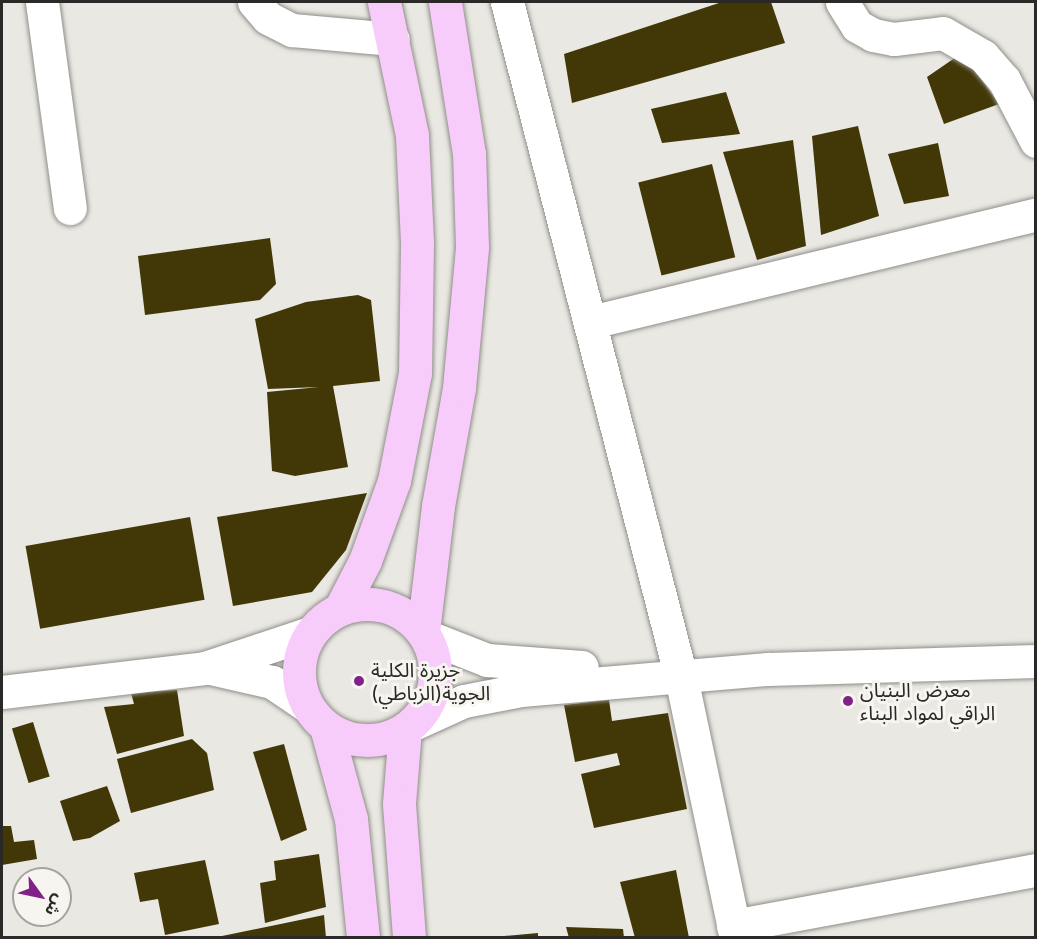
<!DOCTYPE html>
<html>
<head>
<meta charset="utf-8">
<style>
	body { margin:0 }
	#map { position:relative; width:1037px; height:939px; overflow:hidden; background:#e9e8e2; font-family:Inter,"Noto Sans Arabic",sans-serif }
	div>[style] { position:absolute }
	.building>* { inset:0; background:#423706; transform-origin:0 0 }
	.roads { filter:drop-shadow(0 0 2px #908e89) drop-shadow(0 0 2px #908e89) }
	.minor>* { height:33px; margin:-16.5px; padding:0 16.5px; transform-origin:16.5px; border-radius:16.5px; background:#fff }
	.major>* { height:33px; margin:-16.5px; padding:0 16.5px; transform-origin:16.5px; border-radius:16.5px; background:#f7cbfa }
	.major>.ring { margin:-16.5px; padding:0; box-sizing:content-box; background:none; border:33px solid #f7cbfa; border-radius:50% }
	.dots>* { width:16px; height:16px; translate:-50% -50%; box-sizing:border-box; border:3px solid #f7f5ef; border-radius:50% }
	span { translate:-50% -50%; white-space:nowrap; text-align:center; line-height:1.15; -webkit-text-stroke:6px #f7f5ef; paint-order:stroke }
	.poi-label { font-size:20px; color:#2a2927 }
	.left { translate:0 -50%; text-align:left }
	.frame { position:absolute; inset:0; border:3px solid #2a2927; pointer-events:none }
	.north { position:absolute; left:12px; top:867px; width:60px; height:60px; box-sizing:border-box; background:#f7f5ef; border:2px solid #a5a39f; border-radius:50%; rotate:123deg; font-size:16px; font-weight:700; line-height:24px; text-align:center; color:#2a2927 }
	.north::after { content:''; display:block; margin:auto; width:21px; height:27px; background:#83218b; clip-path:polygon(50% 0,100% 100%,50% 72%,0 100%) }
</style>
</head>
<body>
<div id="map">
	<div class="building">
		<div style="clip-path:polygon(722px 2px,771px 2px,785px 43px,572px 103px,564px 54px)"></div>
		<div style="clip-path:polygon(962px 53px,999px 104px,944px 124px,927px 77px)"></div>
		<div style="clip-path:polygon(726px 92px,740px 134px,662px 143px,651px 109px)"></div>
		<div style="clip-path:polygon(858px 126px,879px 216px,821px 235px,812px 136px)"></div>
		<div style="clip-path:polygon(793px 140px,806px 246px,757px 260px,723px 152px)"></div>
		<div style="clip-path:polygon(938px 143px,949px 196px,904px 204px,888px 154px)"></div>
		<div style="left:712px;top:164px;width:96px;height:76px;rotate:76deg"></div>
		<div style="clip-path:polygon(270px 238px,276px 284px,260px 300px,145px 315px,138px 256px)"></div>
		<div style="clip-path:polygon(358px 295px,371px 300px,380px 381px,333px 386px,348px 467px,295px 476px,272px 471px,267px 392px,319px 387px,268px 389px,255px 319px,306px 302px)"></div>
		<div style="clip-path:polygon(367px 493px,346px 550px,312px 592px,233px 606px,217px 517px)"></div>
		<div style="left:190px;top:517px;width:84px;height:167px;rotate:80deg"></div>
		<div style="clip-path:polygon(177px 690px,184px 736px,117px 754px,104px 707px,134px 704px,131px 693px)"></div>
		<div style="clip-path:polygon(609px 700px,612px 721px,668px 713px,687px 809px,594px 828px,581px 774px,620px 765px,617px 753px,575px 762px,564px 705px)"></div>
		<div style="left:33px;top:722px;width:57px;height:22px;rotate:73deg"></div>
		<div style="clip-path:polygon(192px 739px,207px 753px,214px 790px,131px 813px,117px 759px)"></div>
		<div style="clip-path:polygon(284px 744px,307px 830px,281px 841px,253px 752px)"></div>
		<div style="clip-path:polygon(107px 786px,120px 821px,90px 838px,73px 841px,60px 801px)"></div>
		<div style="clip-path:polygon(2px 826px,11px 826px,14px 842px,34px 840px,37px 859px,2px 865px)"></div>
		<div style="clip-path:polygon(319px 854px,326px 907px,265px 923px,260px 883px,276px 880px,274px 861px)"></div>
		<div style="clip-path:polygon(205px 860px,219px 924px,165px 935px,158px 899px,140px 902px,134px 873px)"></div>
		<div style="clip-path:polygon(676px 870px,689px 938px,635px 938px,620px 882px)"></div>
		<div style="clip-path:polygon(324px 915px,326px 938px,222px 938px,222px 936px)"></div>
		<div style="clip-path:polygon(566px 927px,623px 929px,624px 938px,569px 938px)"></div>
		<div style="clip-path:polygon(538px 933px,538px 938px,504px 938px,504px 936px)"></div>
	</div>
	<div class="roads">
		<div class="minor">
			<div style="left:42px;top:2px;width:208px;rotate:82.3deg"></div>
			<div style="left:254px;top:2px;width:21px;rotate:49deg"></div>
			<div style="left:268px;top:18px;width:27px;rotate:27deg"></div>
			<div style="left:292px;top:30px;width:101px;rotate:5.1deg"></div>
			<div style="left:507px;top:2px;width:697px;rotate:75.55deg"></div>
			<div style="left:681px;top:677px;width:267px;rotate:78.1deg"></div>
			<div style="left:842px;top:2px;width:28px;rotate:58deg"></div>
			<div style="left:857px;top:26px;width:18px;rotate:29deg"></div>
			<div style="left:873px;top:35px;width:21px;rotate:11deg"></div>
			<div style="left:894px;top:39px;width:49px;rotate:-7deg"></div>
			<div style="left:943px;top:33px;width:46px;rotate:29.9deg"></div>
			<div style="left:983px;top:56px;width:32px;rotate:49deg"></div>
			<div style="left:1004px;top:80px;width:69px;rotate:62.3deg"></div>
			<div style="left:591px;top:322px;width:458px;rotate:-13.6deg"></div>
			<div style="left:426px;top:636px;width:66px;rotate:21.5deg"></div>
			<div style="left:487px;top:660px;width:95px;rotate:4.2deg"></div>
			<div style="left:210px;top:668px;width:64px;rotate:12.7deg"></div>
			<div style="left:272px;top:682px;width:41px;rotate:34.1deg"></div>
			<div style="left:2px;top:692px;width:204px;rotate:-6.7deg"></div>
			<div style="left:205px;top:668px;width:111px;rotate:-18.4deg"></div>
			<div style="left:411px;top:725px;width:58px;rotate:-24.4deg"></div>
			<div style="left:464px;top:701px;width:58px;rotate:-10.9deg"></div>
			<div style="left:521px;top:690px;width:248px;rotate:-4.9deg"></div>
			<div style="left:768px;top:669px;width:268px;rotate:-1.7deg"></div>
			<div style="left:733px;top:926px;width:308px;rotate:-10.5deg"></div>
		</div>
		<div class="major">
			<div class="ring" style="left:299px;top:604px;width:103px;height:103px"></div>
			<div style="left:340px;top:609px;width:54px;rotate:-62.5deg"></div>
			<div style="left:365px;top:561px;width:85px;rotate:-70.1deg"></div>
			<div style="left:394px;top:481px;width:110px;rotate:-79deg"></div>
			<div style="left:415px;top:373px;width:131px;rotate:-89.1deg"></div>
			<div style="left:417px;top:242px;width:107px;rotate:-92.7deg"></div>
			<div style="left:412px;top:135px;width:136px;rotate:-101.9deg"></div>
			<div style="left:423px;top:632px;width:127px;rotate:-83.2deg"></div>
			<div style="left:438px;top:506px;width:120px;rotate:-79.9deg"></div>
			<div style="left:459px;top:388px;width:142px;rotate:-84.7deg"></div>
			<div style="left:472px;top:247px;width:93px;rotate:-91.8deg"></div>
			<div style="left:469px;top:154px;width:154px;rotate:-99deg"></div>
			<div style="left:326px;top:727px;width:95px;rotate:74.8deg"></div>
			<div style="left:351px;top:819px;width:120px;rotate:84.2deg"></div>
			<div style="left:405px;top:729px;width:75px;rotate:94.6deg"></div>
			<div style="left:399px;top:804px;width:134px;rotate:85.7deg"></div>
		</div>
	</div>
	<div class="dots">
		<div style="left:359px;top:681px;background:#83218b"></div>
		<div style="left:848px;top:701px;background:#83218b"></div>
	</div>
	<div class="poi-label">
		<span class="left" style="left:371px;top:682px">جزيرة الكلية<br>الجوية(الزباطي)</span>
		<span class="left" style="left:860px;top:702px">معرض البنيان<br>الراقي لمواد البناء</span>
	</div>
	<div class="frame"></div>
	<div class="north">ش</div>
</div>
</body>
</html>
